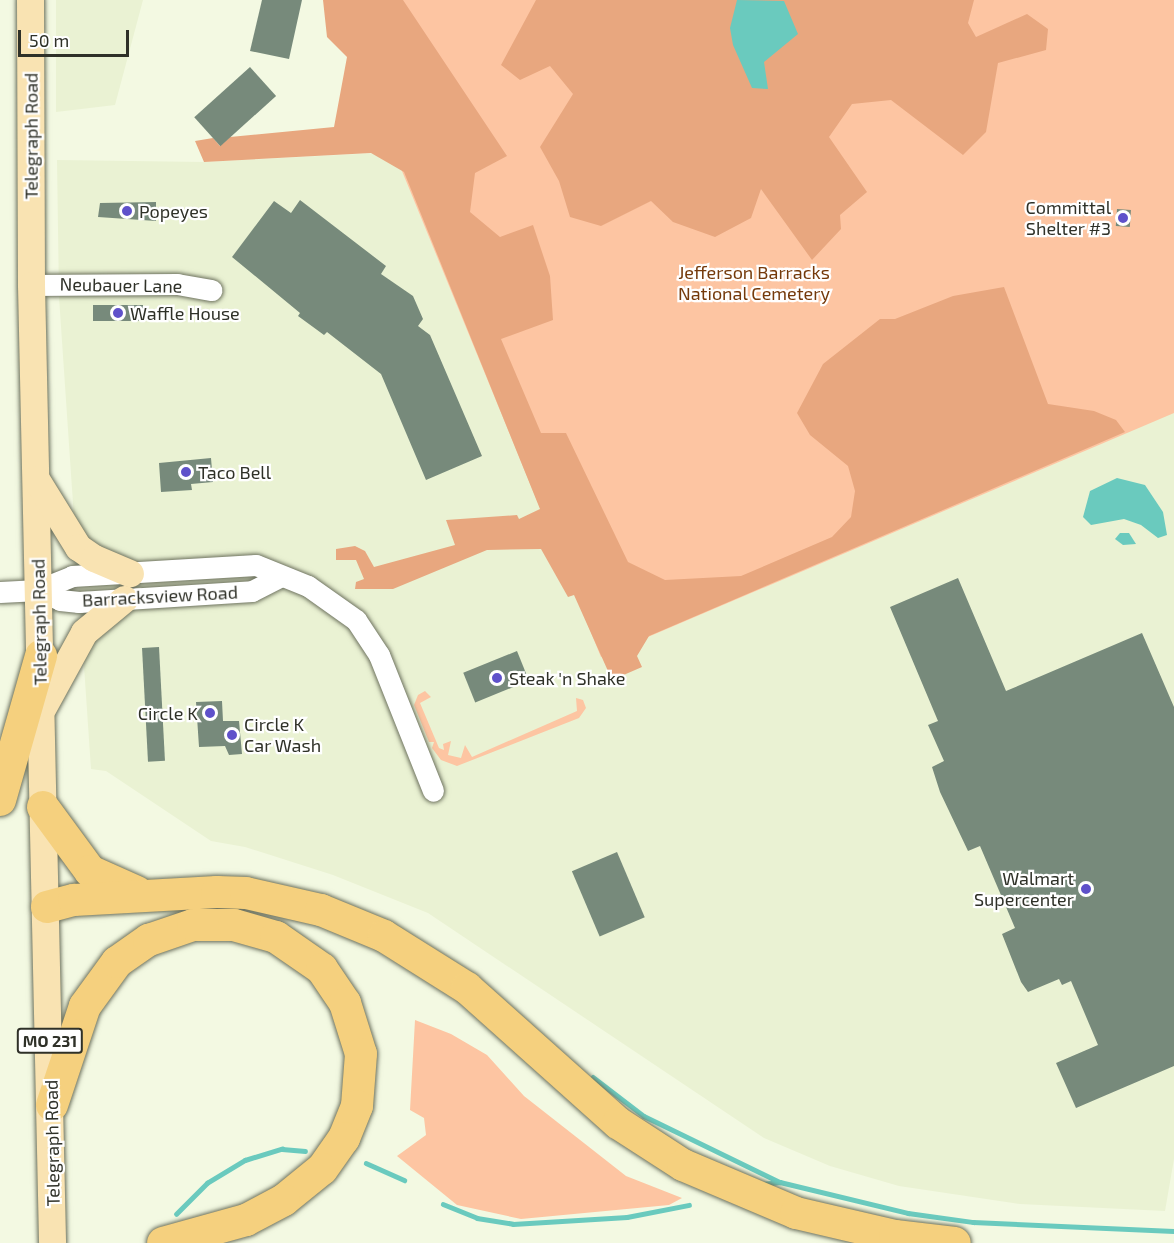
<!DOCTYPE html>
<html>
<head>
<meta charset="utf-8">
<style>
	body { margin:0 }
	#map { position:relative; width:1174px; height:1243px; overflow:hidden; background:#f3f9e2; font-family:"Exo 2",sans-serif }
	div>[style] { position:absolute }
	.built>* { inset:0; background:#eaf2d3 }
	.green>* { inset:0; background:#fdc5a2 }
	.forest>* { inset:0; background:#e8a77f }
	.water>* { inset:0; background:#6acabe }
	.stream>* { height:4.5px; margin:-2.25px; padding:0 2.25px; transform-origin:2.25px; border-radius:2.25px; background:#6acabe }
	.building>* { inset:0; background:#778a7b; transform-origin:0 0 }
	.roads { filter:drop-shadow(0 0 2px #6e735f) drop-shadow(0 0 2px #6e735f) }
	.minor>* { height:21px; margin:-10.5px; padding:0 10.5px; transform-origin:10.5px; border-radius:10.5px; background:#fff }
	.major>* { height:27px; margin:-13.5px; padding:0 13.5px; transform-origin:13.5px; border-radius:13.5px; background:#f9e3b2 }
	.highway>* { height:32px; margin:-16px; padding:0 16px; transform-origin:16px; border-radius:16px; background:#f5d07e }
	.dots>* { width:16px; height:16px; translate:-50% -50%; box-sizing:border-box; border:3px solid #fff; border-radius:50% }
	span { translate:-50% -50%; white-space:nowrap; text-align:center; line-height:1.15; -webkit-text-stroke:4.5px #fff; paint-order:stroke }
	.shield-label span { padding:2px 4px; background:#fff; border:2px solid; border-radius:4px; -webkit-text-stroke-width:0 }
	.shield-label { font-size:16px; color:#2f3128; font-weight:700 }
	.street-label { font-size:18px; color:#2f3128 }
	.poi-label { font-size:18px; color:#2f3128 }
	.right { translate:-100% -50%; text-align:right }
	.left { translate:0 -50%; text-align:left }
	.park-label { font-size:18px; color:#74390a }
	.scale { position:absolute; left:18px; top:30px; width:111px; height:27px; box-sizing:border-box; border:3px solid #2f3128; border-top:0; padding-left:8px; font-size:18px; line-height:21px; white-space:nowrap; color:#2f3128; -webkit-text-stroke:4px #fff; paint-order:stroke }
</style>
</head>
<body>
<div id="map">
	<div class="built">
		<div style="clip-path:polygon(56px 0,143px 0,115px 105px,56px 112px)"></div>
		<div style="clip-path:polygon(395px 152px,602px 656px,1174px 412px,1174px 1159px,1165px 1211px,1020px 1204px,899px 1186px,830px 1166px,764px 1138px,428px 913px,333px 875px,245px 847px,211px 841px,106px 771px,91px 769px,59px 297px,57px 160px,204px 162px)"></div>
	</div>
	<div class="green">
		<div style="clip-path:polygon(332px 0,1174px 0,1174px 413px,601px 657px)"></div>
		<div style="clip-path:polygon(425px 691px,431px 697px,420px 703px,439px 748px,444px 750px,443px 744px,451px 741px,448px 755px,461px 758px,465px 745px,472px 757px,577px 711px,576px 698px,583px 700px,586px 708px,579px 718px,457px 766px,441px 760px,432px 748px,434px 742px,429px 742px,414px 705px,418px 695px)"></div>
		<div style="clip-path:polygon(415px 1020px,451px 1034px,487px 1055px,524px 1096px,626px 1176px,682px 1198px,669px 1205px,521px 1219px,457px 1205px,397px 1156px,426px 1135px,424px 1118px,410px 1110px)"></div>
	</div>
	<div class="forest">
		<div style="clip-path:polygon(323px 0,403px 0,507px 156px,475px 173px,470px 212px,500px 237px,533px 225px,550px 276px,553px 320px,501px 339px,541px 433px,566px 433px,628px 562px,665px 580px,741px 576px,832px 537px,851px 517px,855px 491px,848px 466px,810px 435px,797px 413px,823px 364px,880px 319px,895px 319px,953px 296px,1004px 287px,1048px 404px,1094px 411px,1116px 420px,1125px 432px,649px 636px,637px 656px,642px 667px,612px 680px,574px 595px,568px 597px,541px 549px,487px 550px,393px 589px,355px 589px,356px 582px,364px 579px,356px 560px,336px 560px,336px 549px,355px 546px,365px 551px,374px 567px,455px 545px,446px 520px,517px 515px,519px 519px,540px 509px,404px 172px,371px 153px,204px 162px,195px 141px,213px 138px,220px 146px,230px 137px,334px 127px,347px 57px,327px 37px)"></div>
		<div style="clip-path:polygon(536px 0,974px 0,968px 23px,976px 37px,1027px 14px,1048px 29px,1046px 50px,998px 63px,986px 132px,963px 155px,891px 100px,852px 104px,829px 137px,867px 192px,840px 215px,841px 229px,812px 260px,761px 189px,751px 218px,715px 237px,673px 222px,651px 201px,601px 226px,570px 217px,559px 181px,540px 147px,573px 94px,550px 66px,520px 80px,501px 65px)"></div>
	</div>
	<div class="water">
		<div style="clip-path:polygon(737px 0,784px 1px,798px 34px,764px 62px,768px 89px,752px 88px,733px 45px,730px 28px)"></div>
		<div style="clip-path:polygon(1117px 478px,1145px 485px,1163px 512px,1167px 535px,1158px 538px,1141px 525px,1124px 519px,1091px 525px,1083px 517px,1090px 491px)"></div>
		<div style="clip-path:polygon(1120px 533px,1129px 533px,1136px 544px,1123px 545px,1115px 539px)"></div>
	</div>
	<div class="stream">
		<div style="left:593px;top:1077px;width:64px;rotate:37.4deg"></div>
		<div style="left:644px;top:1116px;width:151px;rotate:25.9deg"></div>
		<div style="left:366px;top:1163px;width:42px;rotate:24.1deg"></div>
		<div style="left:762px;top:1184px;width:18px;rotate:-6deg"></div>
		<div style="left:780px;top:1182px;width:132px;rotate:13.6deg"></div>
		<div style="left:908px;top:1213px;width:66px;rotate:7.9deg"></div>
		<div style="left:973px;top:1222px;width:201px;rotate:2.6deg"></div>
		<div style="left:443px;top:1204px;width:37px;rotate:22deg"></div>
		<div style="left:477px;top:1218px;width:36px;rotate:9deg"></div>
		<div style="left:513px;top:1224px;width:114px;rotate:-3.5deg"></div>
		<div style="left:627px;top:1217px;width:63px;rotate:-11deg"></div>
		<div style="left:176px;top:1214px;width:44px;rotate:-45deg"></div>
		<div style="left:207px;top:1183px;width:44px;rotate:-31.2deg"></div>
		<div style="left:245px;top:1160px;width:39px;rotate:-17deg"></div>
		<div style="left:282px;top:1149px;width:23px;rotate:5deg"></div>
	</div>
	<div class="building">
		<div style="clip-path:polygon(262px 0,302px 0,289px 59px,250px 51px)"></div>
		<div style="left:250px;top:67px;width:39px;height:75px;rotate:48deg"></div>
		<div style="clip-path:polygon(300px 200px,386px 266px,381px 274px,413px 296px,423px 319px,418px 326px,430px 335px,482px 456px,426px 480px,381px 374px,327px 332px,324px 335px,298px 316px,300px 313px,232px 257px,274px 201px,291px 213px)"></div>
		<div style="clip-path:polygon(156px 202px,156px 221px,98px 217px,100px 203px)"></div>
		<div style="left:1117px;top:209px;width:14px;height:17px;rotate:4deg"></div>
		<div style="left:93px;top:305px;width:50px;height:16px"></div>
		<div style="clip-path:polygon(211px 458px,213px 482px,191px 484px,192px 490px,161px 492px,159px 463px)"></div>
		<div style="clip-path:polygon(958px 578px,1006px 691px,1142px 633px,1174px 707px,1174px 1066px,1076px 1108px,1056px 1063px,1098px 1045px,1071px 981px,1062px 985px,1059px 979px,1028px 992px,1021px 982px,1002px 934px,1015px 928px,980px 846px,968px 851px,940px 792px,932px 767px,944px 761px,928px 725px,938px 721px,890px 607px)"></div>
		<div style="left:159px;top:647px;width:114px;height:17px;rotate:87deg"></div>
		<div style="left:517px;top:651px;width:32px;height:58px;rotate:68deg"></div>
		<div style="clip-path:polygon(222px 701px,223px 721px,239px 721px,242px 754px,229px 755px,225px 746px,199px 747px,196px 702px)"></div>
		<div style="left:617px;top:852px;width:71px;height:49px;rotate:67deg"></div>
	</div>
	<div class="roads">
		<div class="minor">
			<div style="left:31px;top:285px;width:146px;rotate:-0.4deg"></div>
			<div style="left:177px;top:284px;width:35px;rotate:10deg"></div>
			<div style="left:38px;top:590px;width:24px;rotate:24deg"></div>
			<div style="left:60px;top:600px;width:19px;rotate:6deg"></div>
			<div style="left:79px;top:602px;width:173px;rotate:-3.6deg"></div>
			<div style="left:252px;top:591px;width:33px;rotate:-27deg"></div>
			<div style="left:0;top:592px;width:38px;rotate:-3deg"></div>
			<div style="left:38px;top:590px;width:37px;rotate:-22deg"></div>
			<div style="left:72px;top:576px;width:184px;rotate:-3.4deg"></div>
			<div style="left:256px;top:565px;width:56px;rotate:22deg"></div>
			<div style="left:308px;top:586px;width:59px;rotate:35.3deg"></div>
			<div style="left:356px;top:620px;width:42px;rotate:56.7deg"></div>
			<div style="left:379px;top:655px;width:146px;rotate:68.3deg"></div>
		</div>
		<div class="major">
			<div style="left:30px;top:0;width:285px;rotate:89.8deg"></div>
			<div style="left:31px;top:285px;width:958px;rotate:88.74deg"></div>
			<div style="left:36px;top:479px;width:80px;rotate:58.3deg"></div>
			<div style="left:78px;top:547px;width:19px;rotate:35deg"></div>
			<div style="left:94px;top:558px;width:39px;rotate:23deg"></div>
			<div style="left:43px;top:707px;width:85px;rotate:-61.3deg"></div>
			<div style="left:84px;top:632px;width:52px;rotate:-39.5deg"></div>
		</div>
		<div class="highway">
			<div style="left:0;top:800px;width:150px;rotate:-74.1deg"></div>
			<div style="left:43px;top:807px;width:79px;rotate:53.7deg"></div>
			<div style="left:90px;top:871px;width:51px;rotate:24.1deg"></div>
			<div style="left:47px;top:907px;width:28px;rotate:-15deg"></div>
			<div style="left:74px;top:900px;width:143px;rotate:-3.2deg"></div>
			<div style="left:217px;top:892px;width:29px;rotate:2deg"></div>
			<div style="left:246px;top:893px;width:77px;rotate:12.8deg"></div>
			<div style="left:321px;top:910px;width:68px;rotate:22.4deg"></div>
			<div style="left:384px;top:936px;width:98px;rotate:32.1deg"></div>
			<div style="left:467px;top:988px;width:203px;rotate:41.8deg"></div>
			<div style="left:618px;top:1123px;width:77px;rotate:32.9deg"></div>
			<div style="left:683px;top:1165px;width:123px;rotate:23deg"></div>
			<div style="left:796px;top:1213px;width:102px;rotate:13.1deg"></div>
			<div style="left:895px;top:1236px;width:60px;rotate:6.7deg"></div>
			<div style="left:52px;top:1105px;width:104px;rotate:-71.6deg"></div>
			<div style="left:85px;top:1006px;width:54px;rotate:-54deg"></div>
			<div style="left:117px;top:962px;width:39px;rotate:-35deg"></div>
			<div style="left:149px;top:940px;width:46px;rotate:-18.8deg"></div>
			<div style="left:193px;top:925px;width:41px"></div>
			<div style="left:234px;top:925px;width:44px;rotate:15.9deg"></div>
			<div style="left:276px;top:937px;width:56px;rotate:34.8deg"></div>
			<div style="left:322px;top:969px;width:41px;rotate:55.9deg"></div>
			<div style="left:345px;top:1003px;width:53px;rotate:72.6deg"></div>
			<div style="left:361px;top:1054px;width:52px;rotate:94.4deg"></div>
			<div style="left:357px;top:1106px;width:35px;rotate:112deg"></div>
			<div style="left:344px;top:1138px;width:38px;rotate:125deg"></div>
			<div style="left:322px;top:1169px;width:49px;rotate:140.8deg"></div>
			<div style="left:284px;top:1200px;width:43px;rotate:152.2deg"></div>
			<div style="left:246px;top:1220px;width:86px;rotate:164.5deg"></div>
		</div>
	</div>
	<div class="dots">
		<div style="left:127px;top:211px;background:#5f51ca"></div>
		<div style="left:1123px;top:218px;background:#5f51ca"></div>
		<div style="left:118px;top:313px;background:#5f51ca"></div>
		<div style="left:186px;top:472px;background:#5f51ca"></div>
		<div style="left:497px;top:678px;background:#5f51ca"></div>
		<div style="left:210px;top:713px;background:#5f51ca"></div>
		<div style="left:232px;top:735px;background:#5f51ca"></div>
		<div style="left:1086px;top:889px;background:#5f51ca"></div>
	</div>
	<div class="shield-label">
		<span style="left:50px;top:1041px">MO 231</span>
	</div>
	<div class="street-label">
		<span style="left:31px;top:136px;rotate:-90deg">Telegraph Road</span>
		<span style="left:121px;top:285px;rotate:1deg">Neubauer Lane</span>
		<span style="left:160px;top:596px;rotate:-3deg">Barracksview Road</span>
		<span style="left:39px;top:622px;rotate:-91deg">Telegraph Road</span>
		<span style="left:52px;top:1143px;rotate:-91deg">Telegraph Road</span>
	</div>
	<div class="poi-label">
		<span class="right" style="left:1111px;top:218px">Committal<br>Shelter #3</span>
		<span class="left" style="left:139px;top:211px">Popeyes</span>
		<span class="left" style="left:130px;top:313px">Waffle House</span>
		<span class="left" style="left:198px;top:472px">Taco Bell</span>
		<span class="left" style="left:509px;top:678px">Steak 'n Shake</span>
		<span class="right" style="left:198px;top:713px">Circle K</span>
		<span class="left" style="left:244px;top:735px">Circle K<br>Car Wash</span>
		<span class="right" style="left:1074px;top:889px">Walmart<br>Supercenter</span>
	</div>
	<div class="park-label">
		<span style="left:754px;top:283px">Jefferson Barracks<br>National Cemetery</span>
	</div>
	<div class="scale">50 m</div>
</div>
</body>
</html>
